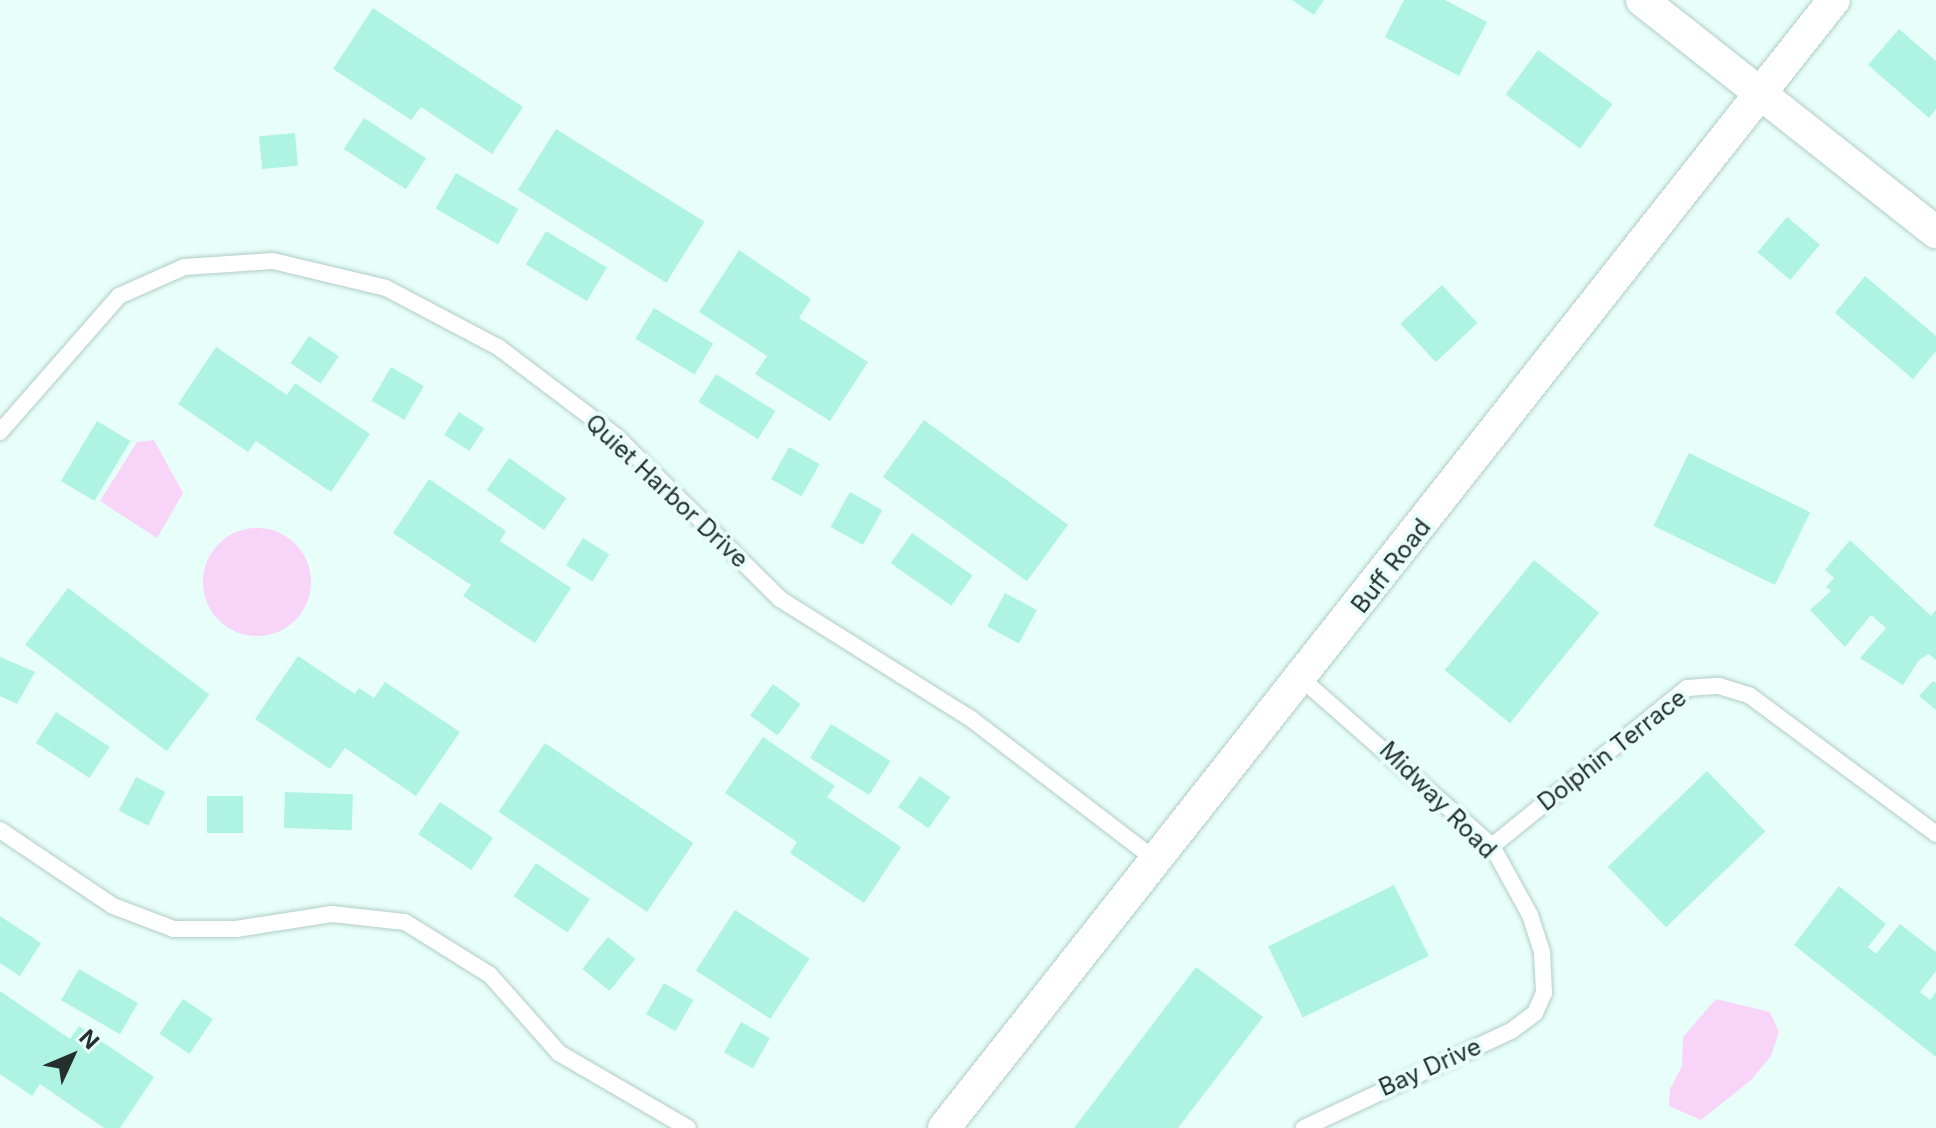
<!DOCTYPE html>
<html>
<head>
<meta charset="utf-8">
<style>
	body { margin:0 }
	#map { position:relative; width:1936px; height:1128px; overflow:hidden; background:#e8fff9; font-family:Inter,sans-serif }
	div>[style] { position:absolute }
	.green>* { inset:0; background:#f8d4f9 }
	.round { border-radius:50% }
	.building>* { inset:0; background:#aff4e3; transform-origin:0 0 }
	.roads { filter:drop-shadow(0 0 2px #b2cdc6) drop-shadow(0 0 2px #b2cdc6) }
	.lane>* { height:16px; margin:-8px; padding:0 8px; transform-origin:8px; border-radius:8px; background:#fff }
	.street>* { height:32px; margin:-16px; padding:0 16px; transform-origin:16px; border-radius:16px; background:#fff }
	span { translate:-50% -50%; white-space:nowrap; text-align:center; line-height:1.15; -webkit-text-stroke:8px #e8fff9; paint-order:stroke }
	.street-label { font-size:24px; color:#25302d }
	.north { position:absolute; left:32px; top:1016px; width:80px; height:80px; -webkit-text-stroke:6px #e8fff9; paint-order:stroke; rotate:46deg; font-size:22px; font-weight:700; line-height:32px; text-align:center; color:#25302d }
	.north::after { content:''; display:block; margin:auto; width:28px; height:36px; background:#25302d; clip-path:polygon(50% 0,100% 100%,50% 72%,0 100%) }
</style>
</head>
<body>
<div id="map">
	<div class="green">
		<div style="clip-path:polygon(154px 440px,183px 493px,157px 538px,100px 501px,137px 442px)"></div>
		<div class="round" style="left:203px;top:528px;width:108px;height:108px"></div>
		<div style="clip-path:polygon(1716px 999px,1770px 1012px,1779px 1032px,1771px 1056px,1751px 1080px,1701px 1120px,1669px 1106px,1670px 1089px,1682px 1066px,1683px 1037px)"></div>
	</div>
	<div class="building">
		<div style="clip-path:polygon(1292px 0,1324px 0,1314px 15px)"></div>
		<div style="clip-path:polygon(1404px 0,1445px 0,1487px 22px,1459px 76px,1385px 37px)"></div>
		<div style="clip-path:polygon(373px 8px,523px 107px,492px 154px,421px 107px,411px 120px,333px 69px)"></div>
		<div style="clip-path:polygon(1899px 29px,1936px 61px,1936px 109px,1929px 118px,1868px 65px)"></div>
		<div style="left:1538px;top:50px;width:92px;height:55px;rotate:36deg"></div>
		<div style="left:364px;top:118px;width:74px;height:37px;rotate:33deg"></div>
		<div style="left:556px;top:129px;width:175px;height:72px;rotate:32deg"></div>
		<div style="left:295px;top:133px;width:33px;height:36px;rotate:85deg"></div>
		<div style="left:456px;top:173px;width:72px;height:41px;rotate:30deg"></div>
		<div style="left:1787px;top:217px;width:43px;height:46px;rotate:40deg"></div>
		<div style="left:546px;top:231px;width:71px;height:39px;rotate:31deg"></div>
		<div style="clip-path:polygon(739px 250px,811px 299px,799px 318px,868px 362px,830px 421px,755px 374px,767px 356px,699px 312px)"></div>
		<div style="clip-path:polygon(1865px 276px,1936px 336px,1936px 351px,1913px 379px,1835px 313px)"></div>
		<div style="left:1442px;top:285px;width:52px;height:57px;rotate:47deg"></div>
		<div style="left:654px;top:308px;width:69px;height:36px;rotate:31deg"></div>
		<div style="left:309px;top:336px;width:36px;height:33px;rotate:34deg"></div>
		<div style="clip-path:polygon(216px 347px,287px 395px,295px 383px,370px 434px,331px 492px,256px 441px,248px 452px,178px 404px)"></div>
		<div style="left:391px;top:367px;width:38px;height:39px;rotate:30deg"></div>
		<div style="left:716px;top:374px;width:70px;height:33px;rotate:32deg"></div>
		<div style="left:459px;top:412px;width:30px;height:27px;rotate:33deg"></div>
		<div style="left:924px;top:420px;width:178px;height:70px;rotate:36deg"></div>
		<div style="left:97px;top:421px;width:39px;height:70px;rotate:31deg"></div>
		<div style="left:789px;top:447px;width:35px;height:37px;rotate:29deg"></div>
		<div style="left:1689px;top:453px;width:135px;height:81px;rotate:26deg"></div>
		<div style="left:509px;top:458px;width:70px;height:39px;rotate:35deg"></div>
		<div style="clip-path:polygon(429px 479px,506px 531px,500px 541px,571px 588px,535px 643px,463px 596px,471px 585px,393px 533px)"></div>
		<div style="left:850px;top:492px;width:37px;height:40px;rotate:29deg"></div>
		<div style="left:912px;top:533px;width:74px;height:37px;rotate:35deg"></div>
		<div style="left:583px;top:538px;width:31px;height:32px;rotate:32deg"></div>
		<div style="clip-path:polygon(1850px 540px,1931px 616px,1936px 610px,1936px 660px,1929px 654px,1919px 660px,1903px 685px,1860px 658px,1886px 628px,1871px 615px,1845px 647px,1810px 610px,1831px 591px,1826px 587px,1834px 578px,1825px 570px)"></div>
		<div style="left:1534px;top:560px;width:84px;height:142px;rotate:39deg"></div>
		<div style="left:68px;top:588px;width:177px;height:71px;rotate:37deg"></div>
		<div style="left:1005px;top:593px;width:36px;height:38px;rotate:28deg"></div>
		<div style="clip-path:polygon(298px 656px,355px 694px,359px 688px,374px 698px,385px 682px,460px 732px,416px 796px,345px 748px,330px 769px,255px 719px)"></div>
		<div style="clip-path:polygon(0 657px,35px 672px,17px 704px,0 696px)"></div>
		<div style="clip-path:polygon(1933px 681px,1936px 683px,1936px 710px,1919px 696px)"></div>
		<div style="left:773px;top:684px;width:34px;height:39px;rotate:36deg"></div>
		<div style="left:56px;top:712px;width:64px;height:37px;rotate:33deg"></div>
		<div style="left:831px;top:724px;width:70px;height:40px;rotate:32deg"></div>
		<div style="clip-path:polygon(763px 737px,835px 786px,827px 797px,901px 847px,864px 903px,790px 853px,797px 842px,725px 793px)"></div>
		<div style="left:545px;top:743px;width:179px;height:83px;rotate:34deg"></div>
		<div style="left:1707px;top:771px;width:84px;height:138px;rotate:46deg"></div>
		<div style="left:920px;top:776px;width:37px;height:38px;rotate:35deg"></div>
		<div style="left:136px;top:777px;width:33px;height:38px;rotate:27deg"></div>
		<div style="left:285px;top:792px;width:68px;height:36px;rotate:2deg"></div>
		<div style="left:207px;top:796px;width:36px;height:37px"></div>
		<div style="left:440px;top:802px;width:64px;height:39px;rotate:34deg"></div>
		<div style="left:536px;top:863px;width:65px;height:40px;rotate:34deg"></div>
		<div style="left:1394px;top:885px;width:79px;height:140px;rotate:64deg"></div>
		<div style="clip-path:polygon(1839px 886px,1886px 924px,1868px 947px,1876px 954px,1900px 924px,1936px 952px,1936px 971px,1920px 992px,1930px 1000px,1936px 992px,1936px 1057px,1794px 945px)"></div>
		<div style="left:735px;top:910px;width:89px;height:72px;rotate:33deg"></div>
		<div style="clip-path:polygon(0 916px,41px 943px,20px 976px,0 963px)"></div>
		<div style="left:608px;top:937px;width:35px;height:41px;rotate:39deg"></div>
		<div style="clip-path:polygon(1196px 967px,1263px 1017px,1178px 1128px,1074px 1128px)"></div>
		<div style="left:79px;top:969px;width:68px;height:36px;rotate:30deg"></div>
		<div style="left:664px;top:983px;width:34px;height:36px;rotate:30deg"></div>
		<div style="clip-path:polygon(0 991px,70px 1039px,79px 1026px,154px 1077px,120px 1128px,104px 1128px,40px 1084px,32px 1096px,0 1074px)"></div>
		<div style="left:183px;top:999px;width:36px;height:42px;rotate:34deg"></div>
		<div style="left:741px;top:1022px;width:33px;height:35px;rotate:29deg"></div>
	</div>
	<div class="roads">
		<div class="lane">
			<div style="left:0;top:432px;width:181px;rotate:-48.8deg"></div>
			<div style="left:119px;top:296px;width:71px;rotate:-24deg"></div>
			<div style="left:184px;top:267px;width:89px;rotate:-3.9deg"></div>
			<div style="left:273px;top:261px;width:116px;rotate:13.4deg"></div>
			<div style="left:386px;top:288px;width:127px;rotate:27.8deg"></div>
			<div style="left:498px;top:347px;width:149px;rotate:37.1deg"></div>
			<div style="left:617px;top:437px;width:230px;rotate:44.8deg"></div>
			<div style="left:780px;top:599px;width:224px;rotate:32.1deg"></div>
			<div style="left:970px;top:718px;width:235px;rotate:37.4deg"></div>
			<div style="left:1303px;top:680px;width:252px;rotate:41.3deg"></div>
			<div style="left:1492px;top:846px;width:79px;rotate:61.2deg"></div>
			<div style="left:1530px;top:915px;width:40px;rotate:72deg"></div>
			<div style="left:1542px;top:953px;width:40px;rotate:87.1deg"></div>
			<div style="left:1544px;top:993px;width:22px;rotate:114deg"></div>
			<div style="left:1535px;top:1013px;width:30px;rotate:143deg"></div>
			<div style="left:1511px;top:1031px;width:229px;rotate:154.9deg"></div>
			<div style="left:0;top:830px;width:136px;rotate:33.9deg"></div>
			<div style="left:113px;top:906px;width:65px;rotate:20.7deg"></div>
			<div style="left:174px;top:929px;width:62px"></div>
			<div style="left:236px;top:929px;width:97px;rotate:-8.9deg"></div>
			<div style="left:332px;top:914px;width:73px;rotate:6.3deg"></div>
			<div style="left:405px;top:922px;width:100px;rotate:31.9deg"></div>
			<div style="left:490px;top:975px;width:104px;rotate:48.5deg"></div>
			<div style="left:559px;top:1053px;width:149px;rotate:30.2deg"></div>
			<div style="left:1492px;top:846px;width:251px;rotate:-39deg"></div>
			<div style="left:1687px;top:688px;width:32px;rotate:-4deg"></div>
			<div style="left:1719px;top:686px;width:31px;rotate:17deg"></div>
			<div style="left:1749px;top:695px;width:233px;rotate:36.6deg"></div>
		</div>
		<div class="street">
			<div style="left:1642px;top:0;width:375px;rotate:38.3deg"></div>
			<div style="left:944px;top:1128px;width:1437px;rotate:-51.73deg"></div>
		</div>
	</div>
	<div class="street-label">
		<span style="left:667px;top:491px;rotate:43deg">Quiet Harbor Drive</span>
		<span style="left:1391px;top:566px;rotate:-52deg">Buff Road</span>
		<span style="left:1612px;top:750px;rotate:-38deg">Dolphin Terrace</span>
		<span style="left:1438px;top:800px;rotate:45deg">Midway Road</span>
		<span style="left:1430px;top:1067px;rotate:-24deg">Bay Drive</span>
	</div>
	<div class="north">N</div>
</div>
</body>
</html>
